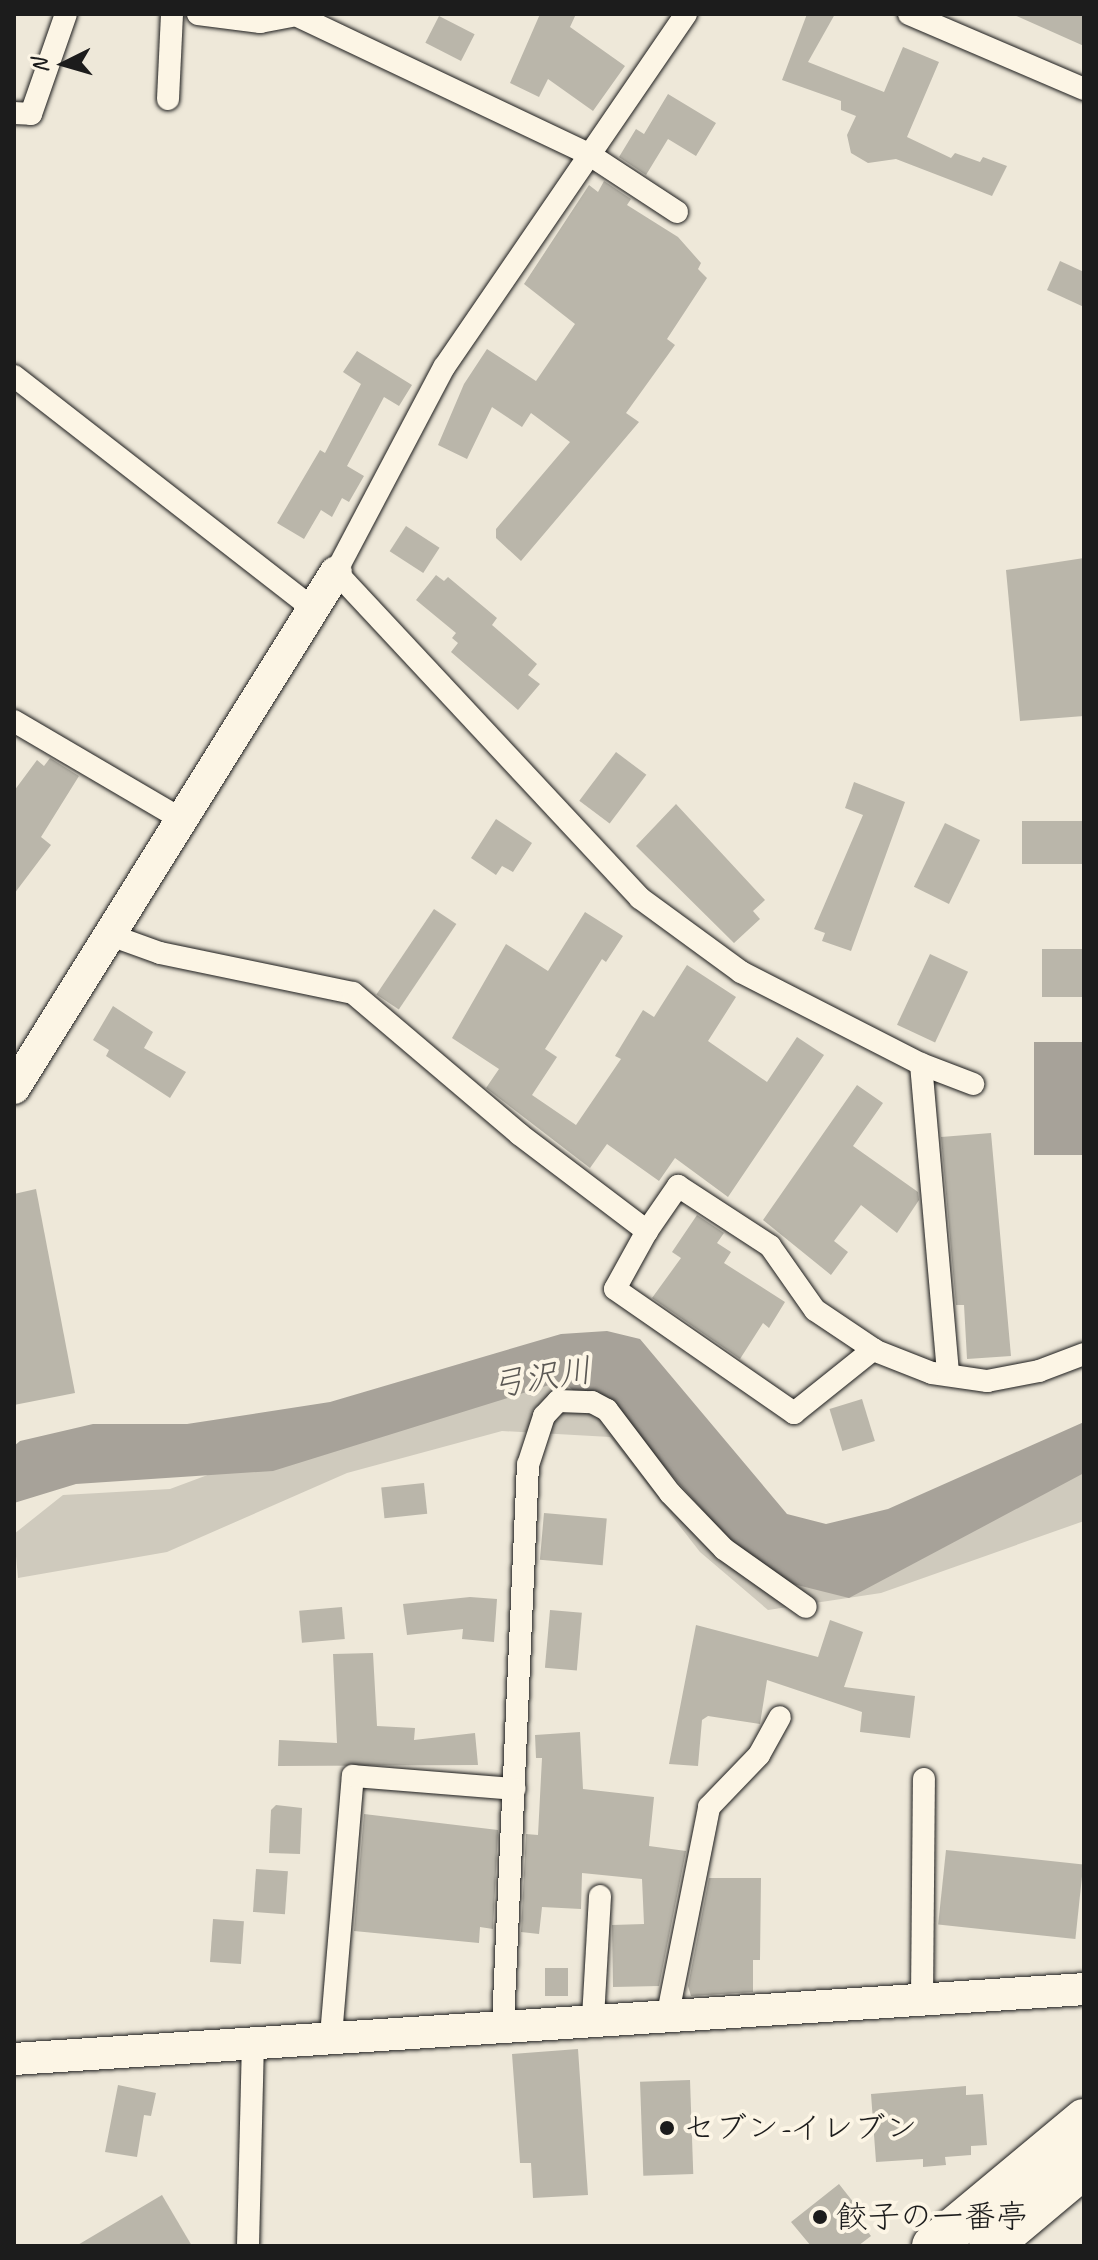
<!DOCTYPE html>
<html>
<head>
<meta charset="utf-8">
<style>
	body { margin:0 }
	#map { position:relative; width:1098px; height:2260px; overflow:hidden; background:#eee8d9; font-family:Caveat,"Klee One",sans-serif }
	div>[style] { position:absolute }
	.green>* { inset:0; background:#cfcabd }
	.water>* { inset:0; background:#a7a299; transform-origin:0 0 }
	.building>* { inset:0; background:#bab6aa; transform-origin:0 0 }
	.roads { filter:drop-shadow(0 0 2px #1c1c1c) drop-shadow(0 0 2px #1c1c1c) }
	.street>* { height:22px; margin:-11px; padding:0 11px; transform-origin:11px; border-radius:11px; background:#fcf5e5 }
	.secondary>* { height:32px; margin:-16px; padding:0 16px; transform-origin:16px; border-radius:16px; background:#fcf5e5 }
	.highway>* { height:42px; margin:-21px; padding:0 21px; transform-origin:21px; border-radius:21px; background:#fcf5e5 }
	.dots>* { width:22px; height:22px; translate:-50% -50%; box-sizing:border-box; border:4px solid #fcf5e5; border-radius:50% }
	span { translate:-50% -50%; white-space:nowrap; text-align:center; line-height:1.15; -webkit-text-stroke:8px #fcf5e5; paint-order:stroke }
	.poi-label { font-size:32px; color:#1c1c1c }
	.left { translate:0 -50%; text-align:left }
	.water-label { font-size:34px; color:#5b5854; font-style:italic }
	.frame { position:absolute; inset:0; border:16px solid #1c1c1c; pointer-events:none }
	.north { position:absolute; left:24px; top:24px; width:80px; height:80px; -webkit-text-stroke:6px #fcf5e5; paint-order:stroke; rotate:265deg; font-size:22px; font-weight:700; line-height:32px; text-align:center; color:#1c1c1c }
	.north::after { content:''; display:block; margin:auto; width:28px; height:36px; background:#1c1c1c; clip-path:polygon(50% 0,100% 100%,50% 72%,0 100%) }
</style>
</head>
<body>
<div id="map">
	<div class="green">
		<div style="clip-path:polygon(571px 1351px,773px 1527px,874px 1533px,1084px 1453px,1084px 1521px,881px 1593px,768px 1610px,700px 1552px,610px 1437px,502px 1431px,347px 1473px,167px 1552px,18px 1578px,14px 1534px,63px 1495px,170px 1489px,312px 1436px)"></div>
	</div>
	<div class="water">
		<div style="left:1084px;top:1042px;width:113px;height:50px;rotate:90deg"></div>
		<div style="clip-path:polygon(607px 1331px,640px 1339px,787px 1514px,826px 1524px,888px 1509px,1084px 1422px,1084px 1473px,849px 1598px,761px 1576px,661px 1463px,562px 1381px,273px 1471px,76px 1484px,14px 1503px,14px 1446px,20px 1441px,93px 1424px,187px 1424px,330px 1402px,561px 1334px)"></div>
	</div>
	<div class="building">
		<div style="clip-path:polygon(540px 14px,576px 14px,570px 27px,625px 66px,593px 111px,548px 79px,539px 97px,510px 83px)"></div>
		<div style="clip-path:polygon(807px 14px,835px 14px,808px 62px,884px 92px,903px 47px,939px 62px,907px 137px,951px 158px,955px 153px,980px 162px,983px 157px,1007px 166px,992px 196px,896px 159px,868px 163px,851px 153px,847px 135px,856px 116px,841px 110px,841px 101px,782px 80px)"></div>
		<div style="clip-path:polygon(1012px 14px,1084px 14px,1084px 46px)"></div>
		<div style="left:439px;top:16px;width:40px;height:30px;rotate:27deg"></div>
		<div style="clip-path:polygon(668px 94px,716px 123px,696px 156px,668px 139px,646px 175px,619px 157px,636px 129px,644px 134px)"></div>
		<div style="clip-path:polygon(604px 181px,631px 199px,627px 205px,678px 237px,701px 263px,698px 269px,707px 278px,667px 339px,675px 345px,626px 413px,639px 422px,521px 561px,496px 538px,496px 529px,570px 442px,531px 413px,522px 427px,492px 407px,467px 459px,438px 445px,464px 384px,487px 349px,536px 381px,575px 324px,524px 284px,589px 185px,598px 192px)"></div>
		<div style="clip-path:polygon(1060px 261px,1084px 272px,1084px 307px,1047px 290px)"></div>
		<div style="clip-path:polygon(357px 351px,412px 385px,399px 406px,384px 397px,347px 466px,364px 476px,349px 502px,342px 498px,332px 517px,321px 510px,304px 539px,277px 523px,320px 450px,325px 453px,361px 384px,343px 372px)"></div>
		<div style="left:406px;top:526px;width:40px;height:30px;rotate:33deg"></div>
		<div style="clip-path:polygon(1084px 558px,1084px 716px,1020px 721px,1006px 570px)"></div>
		<div style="clip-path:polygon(436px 575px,444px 581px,448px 577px,497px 618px,492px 625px,537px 664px,528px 675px,540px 684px,518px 710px,451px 652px,458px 643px,452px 638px,456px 633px,416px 600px)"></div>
		<div style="left:616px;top:752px;width:38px;height:61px;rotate:37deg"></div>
		<div style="clip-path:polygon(50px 758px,79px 776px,41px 837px,51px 845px,14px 894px,14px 791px,37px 760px,44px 766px)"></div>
		<div style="clip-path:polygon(854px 782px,905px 802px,851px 951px,822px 941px,825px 933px,814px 929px,863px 815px,845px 808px)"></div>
		<div style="clip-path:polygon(676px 804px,765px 900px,753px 911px,760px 919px,734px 943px,636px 846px)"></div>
		<div style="clip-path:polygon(496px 819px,532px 843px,513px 872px,502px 866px,496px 875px,471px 858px)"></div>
		<div style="left:1084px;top:821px;width:43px;height:62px;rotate:90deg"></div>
		<div style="left:945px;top:823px;width:39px;height:71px;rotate:26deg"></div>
		<div style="left:434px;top:909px;width:27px;height:103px;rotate:34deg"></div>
		<div style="clip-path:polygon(585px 912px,623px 936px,606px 962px,602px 959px,545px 1049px,557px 1057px,532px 1095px,576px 1125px,621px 1059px,615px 1056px,643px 1010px,654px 1017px,687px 965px,736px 997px,708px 1041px,767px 1082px,797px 1037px,824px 1055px,728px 1197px,675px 1158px,659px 1181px,607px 1144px,590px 1168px,486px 1088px,499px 1069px,452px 1038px,506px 944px,548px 971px)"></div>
		<div style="left:1084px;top:949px;width:48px;height:42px;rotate:90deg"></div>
		<div style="left:930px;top:954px;width:42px;height:78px;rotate:25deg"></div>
		<div style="clip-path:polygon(113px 1006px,153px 1032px,144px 1048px,186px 1072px,170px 1098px,106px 1056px,109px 1050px,93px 1040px)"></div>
		<div style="clip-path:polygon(857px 1085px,883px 1103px,853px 1146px,918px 1192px,919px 1200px,897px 1233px,861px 1205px,834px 1241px,848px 1252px,831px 1275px,763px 1220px)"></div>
		<div style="clip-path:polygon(991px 1133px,1011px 1356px,967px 1359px,964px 1305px,956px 1305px,941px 1137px)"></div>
		<div style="clip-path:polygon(36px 1189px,75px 1393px,14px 1405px,14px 1194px)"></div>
		<div style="clip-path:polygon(697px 1215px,724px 1233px,717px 1243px,731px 1252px,724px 1263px,785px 1302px,769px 1328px,763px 1323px,740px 1359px,652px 1298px,681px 1258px,672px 1252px)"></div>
		<div style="left:862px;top:1399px;width:44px;height:34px;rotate:73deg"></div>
		<div style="left:424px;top:1483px;width:31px;height:43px;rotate:84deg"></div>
		<div style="left:544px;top:1513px;width:63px;height:47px;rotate:5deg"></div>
		<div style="clip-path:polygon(470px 1597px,497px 1599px,494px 1642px,462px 1639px,463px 1629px,407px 1635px,403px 1604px)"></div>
		<div style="left:342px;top:1607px;width:32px;height:43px;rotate:85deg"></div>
		<div style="left:550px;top:1610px;width:32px;height:58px;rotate:5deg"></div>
		<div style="clip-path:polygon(830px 1620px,863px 1632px,844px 1687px,915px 1696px,910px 1738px,860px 1732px,862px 1712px,767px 1680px,760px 1724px,708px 1716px,702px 1720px,698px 1766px,669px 1764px,696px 1625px,818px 1657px)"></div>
		<div style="clip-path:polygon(373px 1653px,377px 1726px,415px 1728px,414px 1740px,475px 1733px,478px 1765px,278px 1766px,279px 1740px,337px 1743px,333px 1654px)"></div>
		<div style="clip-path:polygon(580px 1732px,583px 1789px,654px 1797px,649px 1846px,686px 1851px,659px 1986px,613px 1987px,612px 1925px,644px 1924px,642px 1879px,582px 1873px,581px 1909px,542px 1907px,539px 1934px,521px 1932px,526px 1834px,538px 1835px,542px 1758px,536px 1758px,535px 1735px)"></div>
		<div style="clip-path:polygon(276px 1805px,302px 1808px,300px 1854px,269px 1853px,271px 1810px)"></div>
		<div style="clip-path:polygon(364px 1814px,498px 1830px,493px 1929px,480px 1927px,479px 1943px,354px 1931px)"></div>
		<div style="left:946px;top:1850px;width:138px;height:75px;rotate:6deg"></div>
		<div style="left:256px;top:1869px;width:32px;height:43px;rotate:4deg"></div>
		<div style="clip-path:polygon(709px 1878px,761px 1878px,760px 1960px,753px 1960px,753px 1992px,691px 1996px,688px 1986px)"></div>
		<div style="left:213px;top:1919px;width:31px;height:43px;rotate:4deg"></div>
		<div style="left:545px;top:1968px;width:23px;height:28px"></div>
		<div style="clip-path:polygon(578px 2049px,588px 2195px,533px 2198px,531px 2163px,520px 2163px,512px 2054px)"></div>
		<div style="left:690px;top:2080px;width:94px;height:50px;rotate:88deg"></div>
		<div style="clip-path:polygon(118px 2085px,156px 2093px,151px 2116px,144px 2115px,137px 2157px,105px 2152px)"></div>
		<div style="clip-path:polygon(966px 2086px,966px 2095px,983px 2094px,987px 2145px,971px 2146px,971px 2155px,945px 2157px,946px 2165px,923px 2167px,923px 2159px,876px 2162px,871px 2094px)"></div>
		<div style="clip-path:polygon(839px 2184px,854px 2203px,848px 2207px,871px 2236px,858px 2246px,811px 2246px,791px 2222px)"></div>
		<div style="clip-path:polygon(162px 2195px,192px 2246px,76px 2246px)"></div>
	</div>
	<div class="roads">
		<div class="street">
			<div style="left:198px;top:14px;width:63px;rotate:7.4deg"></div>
			<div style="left:260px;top:22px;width:43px;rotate:-10.8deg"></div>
			<div style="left:686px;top:14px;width:428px;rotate:124.4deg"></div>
			<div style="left:444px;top:367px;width:232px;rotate:117.8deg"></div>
			<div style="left:336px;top:572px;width:446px;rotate:47deg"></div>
			<div style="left:640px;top:898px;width:125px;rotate:36.2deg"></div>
			<div style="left:741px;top:972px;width:202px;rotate:27.1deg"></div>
			<div style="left:921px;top:1064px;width:56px;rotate:21deg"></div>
			<div style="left:909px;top:14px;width:190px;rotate:23.2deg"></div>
			<div style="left:300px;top:17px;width:321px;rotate:25.4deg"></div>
			<div style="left:590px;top:155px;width:104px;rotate:33.2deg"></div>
			<div style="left:168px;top:99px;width:85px;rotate:-87.3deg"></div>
			<div style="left:14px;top:113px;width:17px;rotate:3deg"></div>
			<div style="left:31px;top:114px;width:106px;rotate:-70.7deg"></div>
			<div style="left:14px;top:376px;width:381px;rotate:37.9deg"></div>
			<div style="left:14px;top:721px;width:196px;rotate:30.4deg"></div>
			<div style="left:113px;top:936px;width:50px;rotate:19.9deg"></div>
			<div style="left:160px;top:953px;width:197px;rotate:11.7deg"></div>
			<div style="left:353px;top:993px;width:218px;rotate:40.3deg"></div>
			<div style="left:519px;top:1134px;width:161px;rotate:37.2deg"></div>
			<div style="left:647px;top:1231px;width:55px;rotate:-55.4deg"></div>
			<div style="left:678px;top:1186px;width:110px;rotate:33.1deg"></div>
			<div style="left:770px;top:1246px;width:78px;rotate:54.9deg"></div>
			<div style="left:815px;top:1310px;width:73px;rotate:33.9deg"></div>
			<div style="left:876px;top:1351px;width:60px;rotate:21.4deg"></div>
			<div style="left:932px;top:1373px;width:56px;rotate:8.3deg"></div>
			<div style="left:987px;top:1381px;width:53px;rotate:-10.9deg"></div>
			<div style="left:1039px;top:1371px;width:48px;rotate:-20.7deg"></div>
			<div style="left:921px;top:1064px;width:311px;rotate:85deg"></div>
			<div style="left:647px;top:1231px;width:66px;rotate:118.9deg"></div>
			<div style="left:615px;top:1289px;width:218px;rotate:34.7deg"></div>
			<div style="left:794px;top:1413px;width:102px;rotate:-38.7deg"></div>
			<div style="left:922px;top:1999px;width:220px;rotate:-89.5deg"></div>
			<div style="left:668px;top:2013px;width:210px;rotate:-78.7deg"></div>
			<div style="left:709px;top:1807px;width:72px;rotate:-46.1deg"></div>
			<div style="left:759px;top:1755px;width:43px;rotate:-61.1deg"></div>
			<div style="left:593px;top:2018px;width:122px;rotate:-86.7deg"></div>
			<div style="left:503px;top:2024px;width:560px;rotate:-87.44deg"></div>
			<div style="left:528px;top:1465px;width:52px;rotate:-71.9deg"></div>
			<div style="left:544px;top:1416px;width:21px;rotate:-47deg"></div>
			<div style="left:558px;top:1401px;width:34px;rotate:2deg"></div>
			<div style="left:592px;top:1402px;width:17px;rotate:28deg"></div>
			<div style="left:607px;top:1410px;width:104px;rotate:52.8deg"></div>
			<div style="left:670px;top:1493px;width:78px;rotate:46deg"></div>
			<div style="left:724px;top:1549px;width:100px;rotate:35.3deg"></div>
			<div style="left:331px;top:2036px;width:261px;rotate:-85.2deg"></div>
			<div style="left:353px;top:1776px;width:162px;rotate:4.6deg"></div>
			<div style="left:248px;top:2246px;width:205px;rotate:-88.6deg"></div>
		</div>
		<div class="secondary">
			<div style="left:14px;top:1088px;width:608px;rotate:-58.03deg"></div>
			<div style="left:14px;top:2059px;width:1072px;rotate:-3.74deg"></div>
		</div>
		<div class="highway">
			<div style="left:933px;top:2246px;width:197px;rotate:-39.8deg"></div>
			<div style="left:990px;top:2246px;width:123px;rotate:-40deg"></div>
		</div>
	</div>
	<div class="dots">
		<div style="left:667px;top:2128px;background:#1c1c1c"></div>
		<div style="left:820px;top:2217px;background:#1c1c1c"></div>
	</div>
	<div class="poi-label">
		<span class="left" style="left:683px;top:2128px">セブン-イレブン</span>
		<span class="left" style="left:836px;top:2217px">餃子の一番亭</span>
	</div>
	<div class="water-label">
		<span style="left:541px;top:1377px;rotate:-9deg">弓沢川</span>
	</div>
	<div class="frame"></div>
	<div class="north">N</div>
</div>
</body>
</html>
